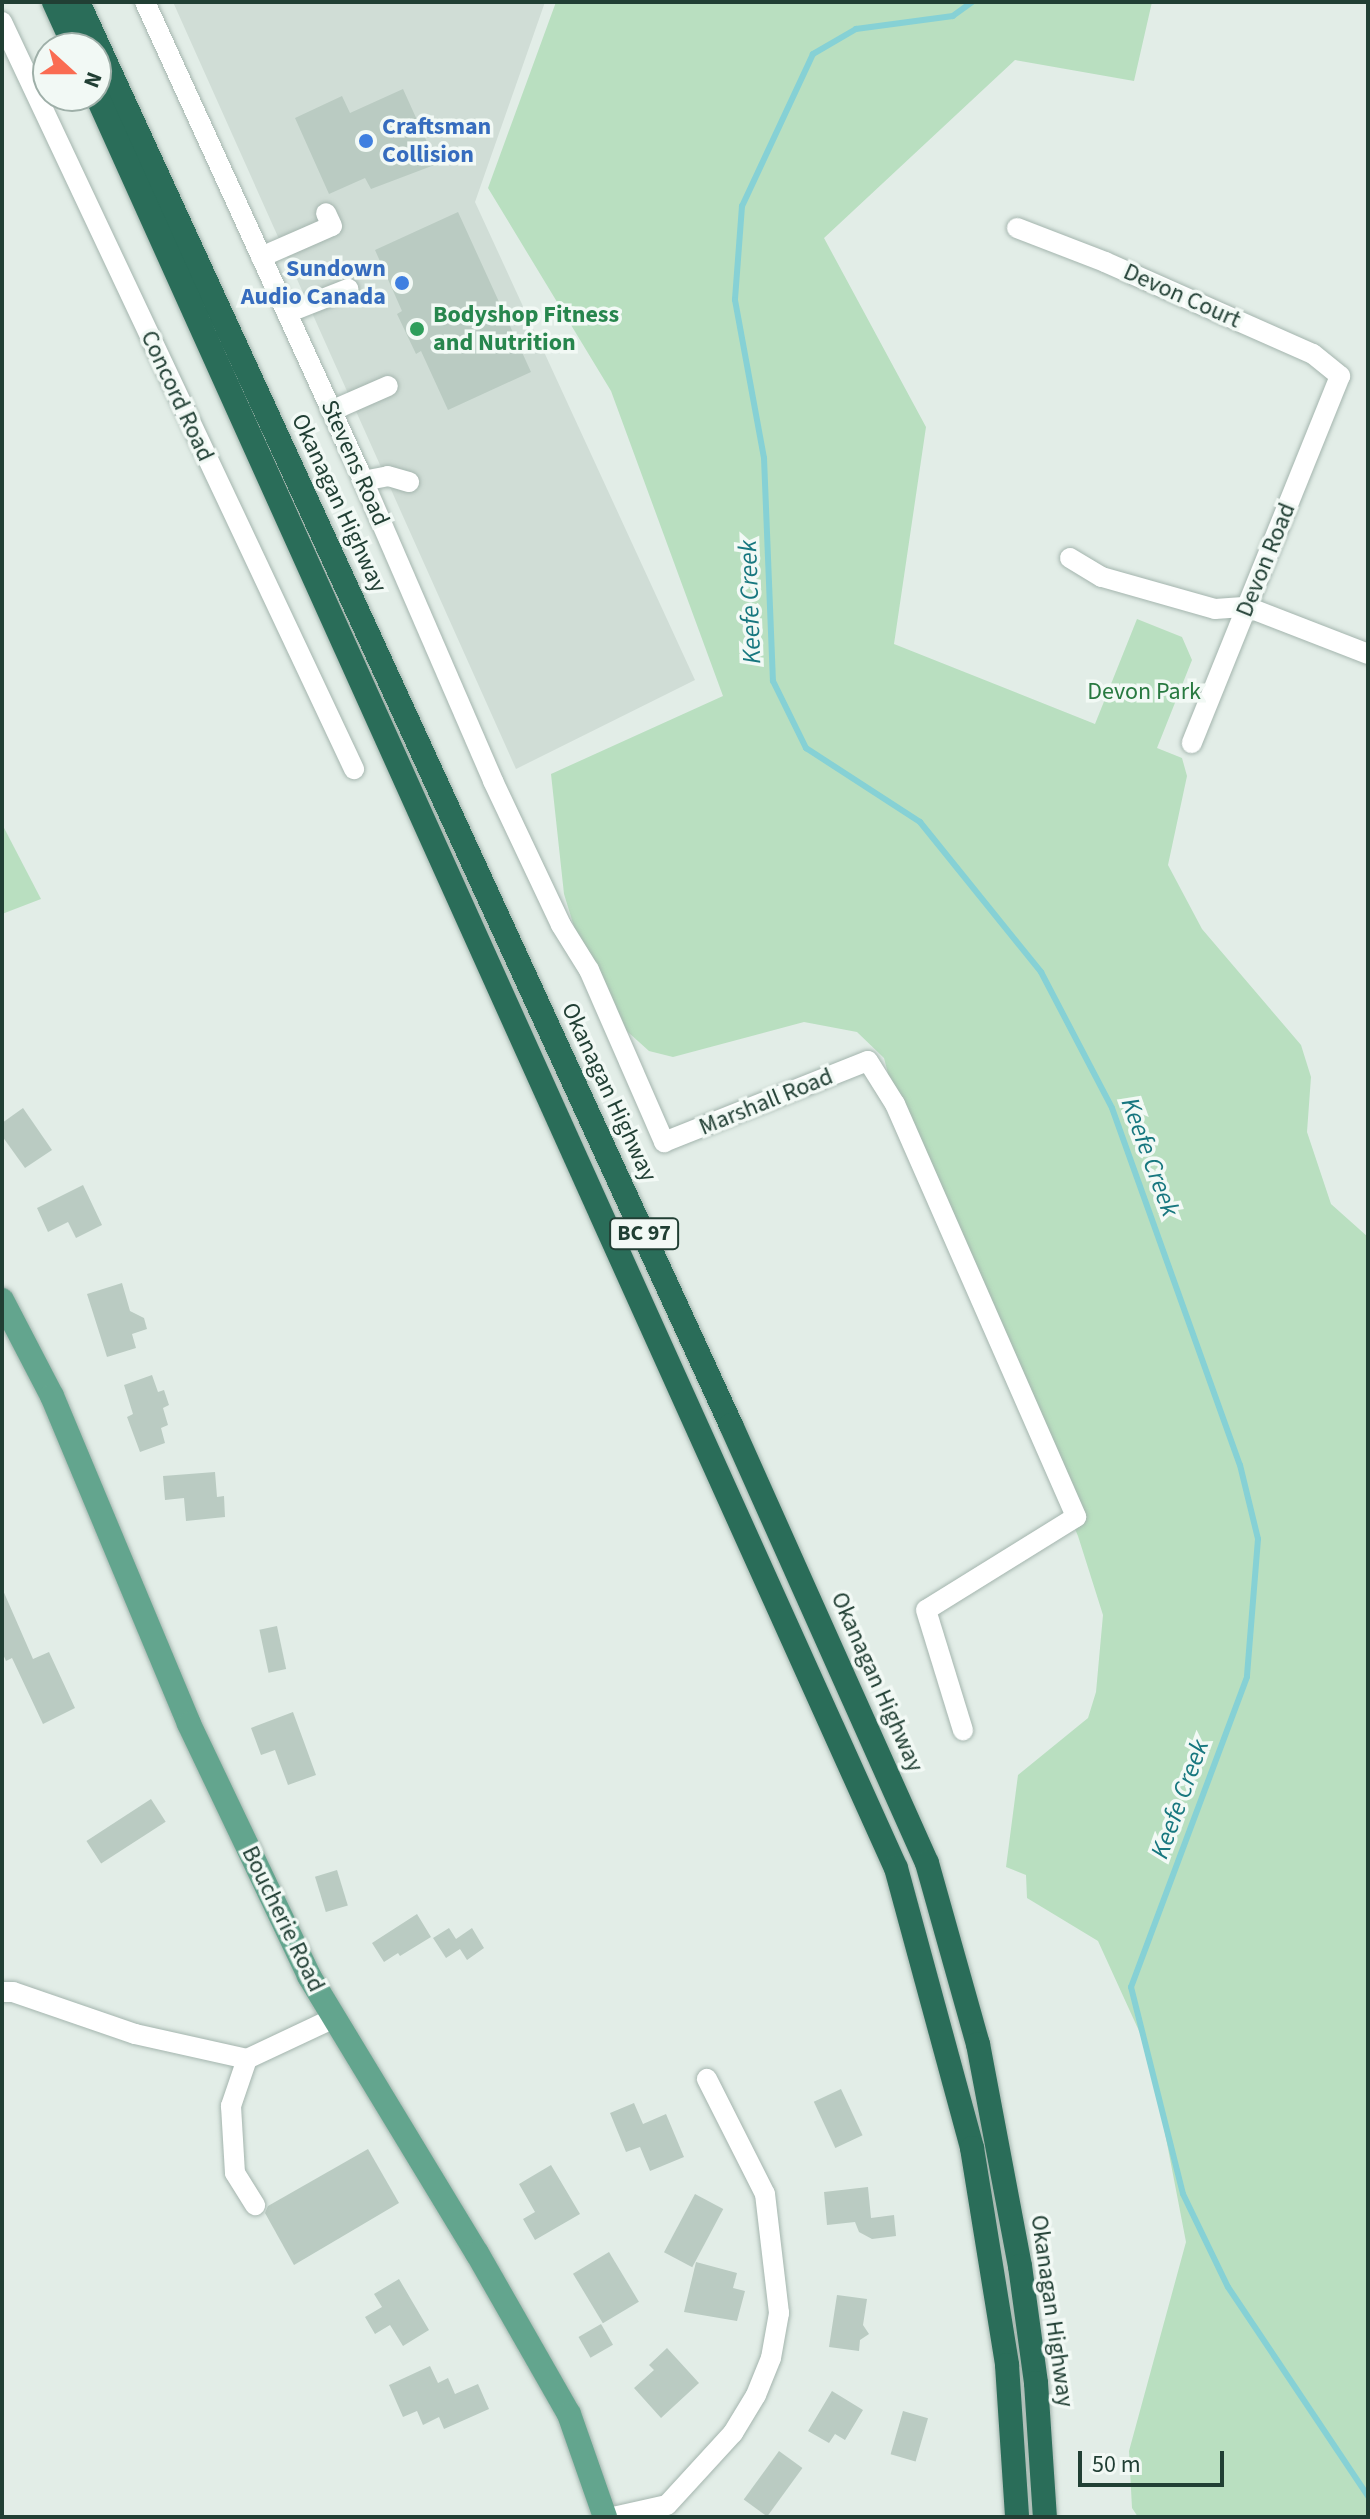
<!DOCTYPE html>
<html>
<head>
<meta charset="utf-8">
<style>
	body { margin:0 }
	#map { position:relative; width:1370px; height:2519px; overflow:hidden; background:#e2ede7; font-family:"Source Sans 3",sans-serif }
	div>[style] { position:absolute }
	.built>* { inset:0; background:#d0ddd6 }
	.green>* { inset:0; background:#b9dfc0 }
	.stream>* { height:6px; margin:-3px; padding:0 3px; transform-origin:3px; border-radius:3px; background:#86d1d5 }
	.building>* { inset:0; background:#bacbc2; transform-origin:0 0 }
	.roads { filter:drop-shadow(0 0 2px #a4b5ae) drop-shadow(0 0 2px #a4b5ae) }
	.minor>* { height:20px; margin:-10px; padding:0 10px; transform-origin:10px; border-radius:10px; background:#fff }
	.major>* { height:24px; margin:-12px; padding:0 12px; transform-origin:12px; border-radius:12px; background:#63a58e }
	.highway>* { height:24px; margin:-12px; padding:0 12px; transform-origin:12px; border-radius:12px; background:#2a6d59 }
	.dots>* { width:22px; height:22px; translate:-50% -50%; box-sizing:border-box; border:4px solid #f2f9f5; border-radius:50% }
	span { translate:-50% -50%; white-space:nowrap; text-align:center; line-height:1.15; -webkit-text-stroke:7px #f2f9f5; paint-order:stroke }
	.shield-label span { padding:2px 6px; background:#f2f9f5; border:2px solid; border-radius:6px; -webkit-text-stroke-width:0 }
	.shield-label { font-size:22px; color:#213f34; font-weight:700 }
	.shop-label { font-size:24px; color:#366cbe; font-weight:700 }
	.left { translate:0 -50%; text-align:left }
	.right { translate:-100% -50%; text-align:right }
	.street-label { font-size:24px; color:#213f34 }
	.leisure-label { font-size:24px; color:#27864d; font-weight:700 }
	.park-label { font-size:24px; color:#287940 }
	.water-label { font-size:26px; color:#17777f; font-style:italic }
	.frame { position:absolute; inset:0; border:4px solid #213f34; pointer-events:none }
	.north { position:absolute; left:32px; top:32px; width:80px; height:80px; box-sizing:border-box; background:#f2f9f5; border:2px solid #9eafa8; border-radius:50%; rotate:111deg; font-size:22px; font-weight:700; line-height:32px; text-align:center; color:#213f34 }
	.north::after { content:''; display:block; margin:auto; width:28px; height:36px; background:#fa6c52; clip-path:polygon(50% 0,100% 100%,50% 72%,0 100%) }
	.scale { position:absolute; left:1078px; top:2451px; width:146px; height:36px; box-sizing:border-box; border:4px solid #213f34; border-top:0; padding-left:10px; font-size:24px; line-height:28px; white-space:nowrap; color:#213f34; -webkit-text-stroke:6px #f2f9f5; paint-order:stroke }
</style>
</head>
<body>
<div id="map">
	<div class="built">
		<div style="clip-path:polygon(173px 2px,545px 2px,475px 202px,695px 680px,516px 769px)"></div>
	</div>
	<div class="green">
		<div style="clip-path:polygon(556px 2px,1152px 2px,1134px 81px,1015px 60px,824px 238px,926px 427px,894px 644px,1095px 724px,1137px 619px,1182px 637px,1192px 660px,1157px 748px,1182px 758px,1187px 776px,1168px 865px,1202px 929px,1301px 1045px,1311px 1077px,1307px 1132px,1331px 1204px,1368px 1237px,1368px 2517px,1138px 2517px,1132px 2508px,1129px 2451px,1186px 2242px,1150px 2055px,1098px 1941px,1027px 1898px,1026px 1875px,1006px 1867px,1018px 1775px,1088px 1718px,1096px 1692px,1103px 1615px,1078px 1536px,900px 1120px,884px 1058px,857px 1032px,804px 1022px,673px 1057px,649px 1051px,598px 1005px,564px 894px,551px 774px,723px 696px,611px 391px,488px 188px)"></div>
		<div style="clip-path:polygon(2px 824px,41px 899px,2px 914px)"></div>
	</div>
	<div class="stream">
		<div style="left:972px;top:2px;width:24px;rotate:144deg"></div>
		<div style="left:953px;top:16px;width:98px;rotate:172.4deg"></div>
		<div style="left:856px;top:29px;width:50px;rotate:149.8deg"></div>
		<div style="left:813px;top:54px;width:168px;rotate:115deg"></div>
		<div style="left:742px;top:206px;width:94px;rotate:94.3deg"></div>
		<div style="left:735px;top:300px;width:161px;rotate:79.6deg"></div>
		<div style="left:764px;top:458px;width:223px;rotate:87.7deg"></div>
		<div style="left:773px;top:681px;width:75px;rotate:63.8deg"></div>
		<div style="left:806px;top:748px;width:136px;rotate:33deg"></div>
		<div style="left:920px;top:822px;width:193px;rotate:51.1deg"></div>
		<div style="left:1041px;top:972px;width:153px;rotate:62.4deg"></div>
		<div style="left:1112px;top:1108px;width:379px;rotate:70.3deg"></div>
		<div style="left:1240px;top:1465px;width:76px;rotate:76.3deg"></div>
		<div style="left:1258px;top:1539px;width:138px;rotate:94.6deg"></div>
		<div style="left:1247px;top:1677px;width:331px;rotate:110.5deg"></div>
		<div style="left:1131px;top:1987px;width:213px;rotate:75.9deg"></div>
		<div style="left:1183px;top:2194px;width:103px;rotate:64.2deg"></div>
		<div style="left:1228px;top:2287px;width:252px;rotate:56.2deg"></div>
	</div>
	<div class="building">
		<div style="clip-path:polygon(403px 89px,437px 164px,371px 189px,365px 178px,329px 194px,295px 118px,342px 96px,350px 113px)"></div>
		<div style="clip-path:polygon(458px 212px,531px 372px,448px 410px,421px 351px,416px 354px,397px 314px,402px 311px,375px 250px)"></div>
		<div style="clip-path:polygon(23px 1108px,52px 1150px,25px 1168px,2px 1136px,2px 1123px)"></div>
		<div style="clip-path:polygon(83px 1185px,102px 1225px,76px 1238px,68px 1222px,48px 1232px,37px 1208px)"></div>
		<div style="clip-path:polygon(122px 1283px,130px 1311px,144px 1318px,147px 1329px,132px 1334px,136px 1348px,107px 1357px,87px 1294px)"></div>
		<div style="clip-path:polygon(152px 1375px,158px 1392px,164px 1390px,169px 1405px,163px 1408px,168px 1425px,161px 1428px,165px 1443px,140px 1452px,127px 1417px,133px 1414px,124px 1385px)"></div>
		<div style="clip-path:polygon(215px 1472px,217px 1497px,224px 1496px,225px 1517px,186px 1521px,184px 1498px,165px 1500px,163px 1476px)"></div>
		<div style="clip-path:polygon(2px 1588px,33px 1659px,49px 1652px,75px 1708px,43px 1724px,12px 1658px,6px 1661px,2px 1652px)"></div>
		<div style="left:277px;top:1626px;width:44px;height:18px;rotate:78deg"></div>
		<div style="clip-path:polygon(293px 1712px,316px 1775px,288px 1785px,275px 1750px,261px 1755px,251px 1728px)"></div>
		<div style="left:151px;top:1799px;width:27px;height:77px;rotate:57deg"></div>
		<div style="left:337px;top:1870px;width:37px;height:23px;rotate:73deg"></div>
		<div style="clip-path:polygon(417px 1914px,431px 1937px,400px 1956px,398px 1953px,384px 1962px,372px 1943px)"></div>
		<div style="clip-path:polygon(449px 1928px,456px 1939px,472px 1928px,484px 1948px,467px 1960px,460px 1949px,446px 1958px,433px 1938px)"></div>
		<div style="left:841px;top:2089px;width:51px;height:30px;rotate:65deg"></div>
		<div style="clip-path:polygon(634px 2103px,643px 2124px,666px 2114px,684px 2157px,650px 2171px,640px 2147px,626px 2152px,610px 2113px)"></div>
		<div style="clip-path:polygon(368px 2149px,399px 2203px,294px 2265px,265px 2213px,268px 2206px)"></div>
		<div style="clip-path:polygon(551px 2165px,580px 2214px,535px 2240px,523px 2219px,535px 2212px,519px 2184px)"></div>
		<div style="clip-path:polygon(868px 2187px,871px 2218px,894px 2215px,896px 2236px,872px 2239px,859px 2232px,855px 2222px,827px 2225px,824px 2192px)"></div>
		<div style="left:695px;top:2194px;width:32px;height:66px;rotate:28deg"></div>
		<div style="left:609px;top:2252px;width:58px;height:42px;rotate:59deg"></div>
		<div style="clip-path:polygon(696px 2262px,737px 2273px,733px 2288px,745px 2291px,737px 2321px,684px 2312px)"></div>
		<div style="clip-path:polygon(399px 2279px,429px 2330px,403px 2346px,390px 2325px,375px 2334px,365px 2317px,382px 2307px,374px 2294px)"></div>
		<div style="clip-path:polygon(837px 2295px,867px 2299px,863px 2325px,869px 2334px,860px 2340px,859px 2351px,829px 2347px)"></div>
		<div style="left:601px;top:2324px;width:24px;height:26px;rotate:60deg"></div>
		<div style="clip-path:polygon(667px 2348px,699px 2383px,661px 2418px,634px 2388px,654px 2370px,649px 2365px)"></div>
		<div style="clip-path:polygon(430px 2366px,438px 2383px,448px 2378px,455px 2394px,478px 2384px,489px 2409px,444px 2429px,439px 2417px,423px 2425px,417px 2411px,403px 2417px,389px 2385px)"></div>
		<div style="clip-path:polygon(832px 2391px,863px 2410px,845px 2440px,835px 2434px,829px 2443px,808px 2431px)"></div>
		<div style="left:903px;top:2411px;width:26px;height:45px;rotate:16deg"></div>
		<div style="left:779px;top:2451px;width:29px;height:60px;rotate:36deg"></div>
	</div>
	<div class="roads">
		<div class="minor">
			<div style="left:145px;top:2px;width:516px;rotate:65.47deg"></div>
			<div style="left:359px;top:471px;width:338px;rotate:66.6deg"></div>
			<div style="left:493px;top:781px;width:159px;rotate:64.7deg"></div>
			<div style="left:561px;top:925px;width:53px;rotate:58.1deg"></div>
			<div style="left:589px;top:970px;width:188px;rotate:66.4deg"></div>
			<div style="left:664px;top:1142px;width:219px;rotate:-21.7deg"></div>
			<div style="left:868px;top:1061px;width:51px;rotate:57.9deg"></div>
			<div style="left:895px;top:1104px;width:451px;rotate:66.3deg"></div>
			<div style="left:1076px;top:1517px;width:176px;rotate:148.2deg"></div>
			<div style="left:926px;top:1610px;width:126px;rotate:72.9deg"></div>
			<div style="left:2px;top:22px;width:826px;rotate:64.77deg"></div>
			<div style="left:1017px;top:228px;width:94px;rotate:21.1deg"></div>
			<div style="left:1105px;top:262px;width:227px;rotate:23.9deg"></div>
			<div style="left:1313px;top:354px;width:35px;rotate:39deg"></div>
			<div style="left:1340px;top:376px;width:396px;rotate:112deg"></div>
			<div style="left:261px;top:257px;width:77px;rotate:-23.6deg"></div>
			<div style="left:332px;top:226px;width:14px;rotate:-115deg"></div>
			<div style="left:287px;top:313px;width:66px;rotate:-21.5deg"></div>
			<div style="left:331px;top:411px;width:62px;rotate:-23.7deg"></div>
			<div style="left:363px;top:481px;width:25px;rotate:-11deg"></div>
			<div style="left:388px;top:476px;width:22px;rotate:16deg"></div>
			<div style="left:1070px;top:558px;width:37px;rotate:31deg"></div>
			<div style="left:1102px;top:577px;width:117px;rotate:15.8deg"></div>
			<div style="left:1215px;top:609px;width:32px;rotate:-4deg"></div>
			<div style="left:1247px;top:607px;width:130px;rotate:21.2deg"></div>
			<div style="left:2px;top:1992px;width:11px"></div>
			<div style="left:13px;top:1992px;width:129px;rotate:19deg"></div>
			<div style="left:135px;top:2034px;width:115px;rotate:12.6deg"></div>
			<div style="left:247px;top:2059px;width:96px;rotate:-25.2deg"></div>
			<div style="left:247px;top:2059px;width:50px;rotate:108.8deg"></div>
			<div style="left:231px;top:2106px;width:67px;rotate:86.6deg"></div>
			<div style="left:235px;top:2173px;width:38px;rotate:58deg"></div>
			<div style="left:613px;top:2517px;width:55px;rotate:-12.5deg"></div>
			<div style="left:667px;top:2505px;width:98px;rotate:-47.5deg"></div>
			<div style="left:733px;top:2433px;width:44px;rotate:-58.8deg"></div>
			<div style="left:756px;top:2395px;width:40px;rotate:-68deg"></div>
			<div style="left:771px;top:2358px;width:46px;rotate:-79.9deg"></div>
			<div style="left:779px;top:2313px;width:120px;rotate:-96.7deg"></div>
			<div style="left:765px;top:2194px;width:129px;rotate:-116.8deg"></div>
		</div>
		<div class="major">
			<div style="left:2px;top:1300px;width:108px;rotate:62.5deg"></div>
			<div style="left:52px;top:1396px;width:355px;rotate:67.3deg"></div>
			<div style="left:189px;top:1724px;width:279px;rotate:64.5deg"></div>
			<div style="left:309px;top:1976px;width:324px;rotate:58.8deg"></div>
			<div style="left:477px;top:2253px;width:185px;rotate:60.3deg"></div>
			<div style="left:569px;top:2414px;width:109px;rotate:70.7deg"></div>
		</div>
		<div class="highway">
			<div style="left:54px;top:2px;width:51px;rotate:65.5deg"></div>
			<div style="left:78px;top:2px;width:1566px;rotate:65.35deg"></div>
			<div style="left:731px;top:1425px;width:480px;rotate:65.9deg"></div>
			<div style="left:927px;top:1863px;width:188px;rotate:74.3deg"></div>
			<div style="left:978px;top:2044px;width:226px;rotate:79.3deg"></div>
			<div style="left:1020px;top:2266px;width:118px;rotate:82.2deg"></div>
			<div style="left:1036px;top:2383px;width:134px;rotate:86.2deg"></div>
			<div style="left:96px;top:94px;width:1946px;rotate:65.73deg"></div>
			<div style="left:896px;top:1868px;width:290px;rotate:74.8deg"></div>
			<div style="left:972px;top:2148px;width:220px;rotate:80.8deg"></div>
			<div style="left:1007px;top:2365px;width:152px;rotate:86.2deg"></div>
		</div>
	</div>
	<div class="dots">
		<div style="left:366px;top:141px;background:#3f7fe0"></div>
		<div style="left:402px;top:283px;background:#3f7fe0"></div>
		<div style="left:417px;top:329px;background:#2e9e5b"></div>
	</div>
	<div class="shield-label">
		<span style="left:644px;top:1234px">BC 97</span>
	</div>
	<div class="shop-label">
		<span class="left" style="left:382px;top:141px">Craftsman<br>Collision</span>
		<span class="right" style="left:386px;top:283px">Sundown<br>Audio Canada</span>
	</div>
	<div class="street-label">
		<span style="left:1182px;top:296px;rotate:24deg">Devon Court</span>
		<span style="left:177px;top:396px;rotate:65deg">Concord Road</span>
		<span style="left:355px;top:463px;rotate:66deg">Stevens Road</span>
		<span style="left:339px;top:503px;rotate:65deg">Okanagan Highway</span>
		<span style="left:1266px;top:560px;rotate:-68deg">Devon Road</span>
		<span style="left:609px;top:1092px;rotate:65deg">Okanagan Highway</span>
		<span style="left:766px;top:1102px;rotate:-22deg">Marshall Road</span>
		<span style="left:877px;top:1682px;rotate:66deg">Okanagan Highway</span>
		<span style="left:283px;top:1919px;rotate:64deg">Boucherie Road</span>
		<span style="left:1052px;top:2311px;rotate:82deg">Okanagan Highway</span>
	</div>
	<div class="leisure-label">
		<span class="left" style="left:433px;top:329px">Bodyshop Fitness<br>and Nutrition</span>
	</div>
	<div class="park-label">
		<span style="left:1144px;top:692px">Devon Park</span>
	</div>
	<div class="water-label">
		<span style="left:750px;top:602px;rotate:-92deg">Keefe Creek</span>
		<span style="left:1150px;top:1157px;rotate:70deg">Keefe Creek</span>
		<span style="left:1180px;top:1799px;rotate:-70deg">Keefe Creek</span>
	</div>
	<div class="frame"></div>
	<div class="north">N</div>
	<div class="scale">50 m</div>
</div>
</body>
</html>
